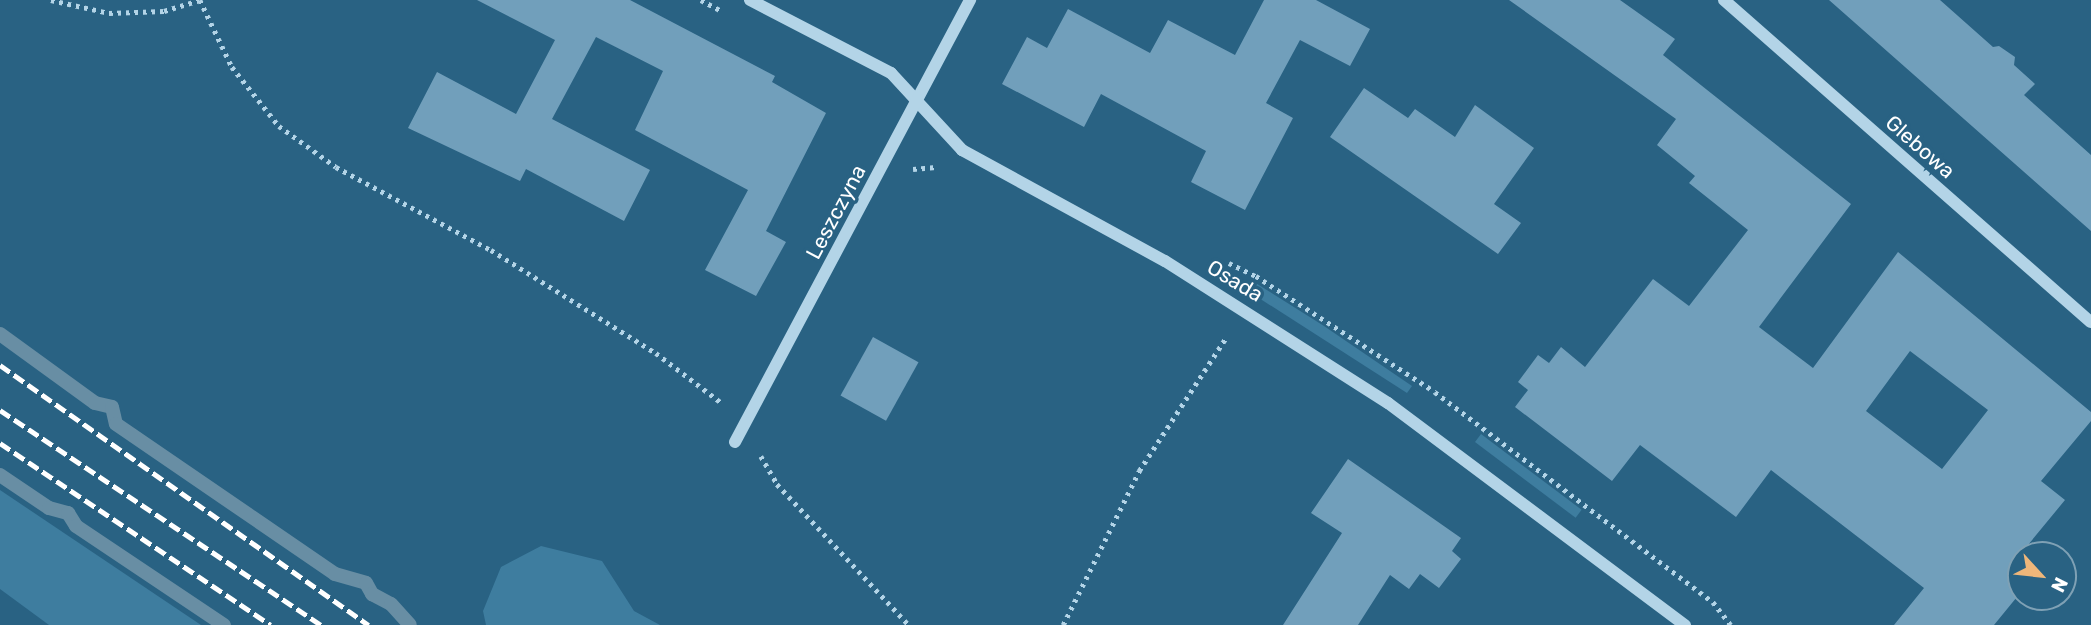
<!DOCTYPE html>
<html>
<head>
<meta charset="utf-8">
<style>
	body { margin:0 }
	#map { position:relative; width:2091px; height:625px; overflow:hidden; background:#296283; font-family:Rubik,sans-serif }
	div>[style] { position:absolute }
	.green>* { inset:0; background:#3e7d9f; transform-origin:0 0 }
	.stream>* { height:14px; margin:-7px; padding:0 7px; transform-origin:7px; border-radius:7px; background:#688ea4 }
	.building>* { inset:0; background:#719fbb; transform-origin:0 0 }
	.path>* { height:4.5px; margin-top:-2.25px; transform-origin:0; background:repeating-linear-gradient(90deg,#b3d4e7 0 3.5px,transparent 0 8.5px) }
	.minor>* { height:12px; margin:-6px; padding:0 6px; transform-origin:6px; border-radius:6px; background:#b3d4e7 }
	.rail>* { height:5px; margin-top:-2.5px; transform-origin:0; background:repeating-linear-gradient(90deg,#fff 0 12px,transparent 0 17px) }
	span { translate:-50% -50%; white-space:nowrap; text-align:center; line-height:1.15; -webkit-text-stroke:7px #296283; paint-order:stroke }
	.street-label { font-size:21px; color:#fff }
	.north { position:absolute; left:2007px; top:541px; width:70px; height:70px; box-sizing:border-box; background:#296283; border:2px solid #7fa1b5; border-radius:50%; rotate:117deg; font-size:19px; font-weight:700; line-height:28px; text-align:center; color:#fff }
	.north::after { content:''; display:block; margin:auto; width:24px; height:32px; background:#eeb67a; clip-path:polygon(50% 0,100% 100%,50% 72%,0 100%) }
</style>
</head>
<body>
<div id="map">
	<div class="green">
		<div style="clip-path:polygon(1254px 282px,1324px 326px,1412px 386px,1407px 393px,1248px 291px)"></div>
		<div style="left:1481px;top:434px;width:126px;height:10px;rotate:37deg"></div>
		<div style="clip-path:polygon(0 490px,201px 625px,49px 625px,0 589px)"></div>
		<div style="clip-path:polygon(541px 546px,602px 561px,634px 611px,660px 625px,486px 625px,483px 611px,501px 567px)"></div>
	</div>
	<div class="stream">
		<div style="left:0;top:334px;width:117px;rotate:36deg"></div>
		<div style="left:95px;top:403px;width:17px;rotate:13deg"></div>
		<div style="left:112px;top:407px;width:17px;rotate:77deg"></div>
		<div style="left:116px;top:424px;width:265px;rotate:34.4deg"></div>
		<div style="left:335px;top:574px;width:32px;rotate:16deg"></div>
		<div style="left:366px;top:583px;width:13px;rotate:61deg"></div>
		<div style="left:372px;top:594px;width:21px;rotate:28deg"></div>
		<div style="left:391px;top:604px;width:28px;rotate:48deg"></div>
		<div style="left:0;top:475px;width:59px;rotate:34deg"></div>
		<div style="left:49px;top:508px;width:20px;rotate:15deg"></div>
		<div style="left:68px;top:513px;width:15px;rotate:58deg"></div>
		<div style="left:76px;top:526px;width:178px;rotate:33.8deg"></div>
	</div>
	<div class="building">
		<div style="clip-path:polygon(477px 0,630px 0,775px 76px,772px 82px,826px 113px,766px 231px,786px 242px,756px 296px,705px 270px,748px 190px,635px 130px,663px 71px,596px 37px,552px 119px,650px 170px,624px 221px,526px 169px,520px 181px,408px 128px,437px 72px,516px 114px,555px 40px)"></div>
		<div style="clip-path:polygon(1264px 0,1316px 0,1370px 29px,1350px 66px,1300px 40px,1266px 103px,1293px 118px,1245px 210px,1191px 182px,1206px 151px,1101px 94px,1084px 127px,1002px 84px,1027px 37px,1047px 48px,1068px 9px,1150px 53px,1168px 20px,1235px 55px)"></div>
		<div style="clip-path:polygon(evenodd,1509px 0,1620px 0,1675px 39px,1663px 55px,1851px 204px,1759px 327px,1813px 368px,1898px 252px,2091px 412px,2091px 421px,2041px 481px,2065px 500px,2014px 562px,2021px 568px,2021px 592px,1994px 625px,1894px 625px,1924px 588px,1771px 470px,1736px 517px,1640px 445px,1612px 481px,1515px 407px,1528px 390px,1518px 382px,1538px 355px,1549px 363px,1561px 347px,1585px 367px,1653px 279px,1689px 306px,1748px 230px,1689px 183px,1695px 176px,1657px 145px,1676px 119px,1509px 0,1910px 351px,1988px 410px,1942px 469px,1866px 411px,1910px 351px)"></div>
		<div style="clip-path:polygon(1829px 0,1940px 0,1993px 47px,1999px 46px,2015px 57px,2014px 65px,2035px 84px,2024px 95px,2091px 155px,2091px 231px)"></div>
		<div style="clip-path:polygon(1364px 88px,1408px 118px,1415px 109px,1455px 137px,1475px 105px,1534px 148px,1494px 204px,1521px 223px,1498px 254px,1330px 137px)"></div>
		<div style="left:873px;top:337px;width:52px;height:67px;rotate:29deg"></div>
		<div style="clip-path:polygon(1348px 459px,1461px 538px,1452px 551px,1461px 559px,1439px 588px,1420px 574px,1409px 589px,1390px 575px,1358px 625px,1283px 625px,1342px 533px,1311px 513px)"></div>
	</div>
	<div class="path">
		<div style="left:51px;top:0;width:59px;rotate:12.6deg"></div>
		<div style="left:109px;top:13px;width:55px;rotate:-2.1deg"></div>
		<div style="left:164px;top:11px;width:37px;rotate:-17deg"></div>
		<div style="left:200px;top:0;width:74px;rotate:64.5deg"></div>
		<div style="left:232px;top:67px;width:75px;rotate:51.5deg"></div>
		<div style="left:279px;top:126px;width:70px;rotate:35.7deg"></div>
		<div style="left:336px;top:167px;width:176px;rotate:28.2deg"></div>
		<div style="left:491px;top:250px;width:195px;rotate:32deg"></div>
		<div style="left:656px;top:353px;width:84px;rotate:37.3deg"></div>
		<div style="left:701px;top:0;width:24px;rotate:28deg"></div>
		<div style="left:913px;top:169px;width:23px;rotate:-5deg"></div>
		<div style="left:1229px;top:263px;width:30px;rotate:26deg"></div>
		<div style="left:1256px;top:276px;width:213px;rotate:32.9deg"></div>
		<div style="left:1435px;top:392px;width:348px;rotate:37.1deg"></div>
		<div style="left:1713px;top:602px;width:29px;rotate:52deg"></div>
		<div style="left:761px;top:456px;width:32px;rotate:60deg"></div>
		<div style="left:777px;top:484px;width:193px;rotate:46.9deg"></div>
		<div style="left:1063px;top:625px;width:172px;rotate:-63.7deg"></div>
		<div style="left:1139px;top:471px;width:161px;rotate:-56.9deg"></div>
	</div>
	<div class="minor">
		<div style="left:750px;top:0;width:159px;rotate:27.4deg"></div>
		<div style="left:891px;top:73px;width:105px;rotate:47.3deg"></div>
		<div style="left:962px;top:150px;width:231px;rotate:28.7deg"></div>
		<div style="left:1165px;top:261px;width:264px;rotate:32.5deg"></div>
		<div style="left:1388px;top:403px;width:371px;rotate:36.8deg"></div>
		<div style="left:1724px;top:0;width:488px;rotate:41.3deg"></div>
		<div style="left:735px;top:442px;width:501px;rotate:-62deg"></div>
	</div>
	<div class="rail">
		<div style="left:0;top:365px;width:451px;rotate:35.2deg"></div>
		<div style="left:0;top:410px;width:386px;rotate:33.8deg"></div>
		<div style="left:0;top:443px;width:326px;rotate:33.9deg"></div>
	</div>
	<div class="street-label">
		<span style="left:1920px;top:147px;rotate:41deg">Glebowa</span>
		<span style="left:836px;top:212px;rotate:-62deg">Leszczyna</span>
		<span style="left:1235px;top:281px;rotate:31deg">Osada</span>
	</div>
	<div class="north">N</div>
</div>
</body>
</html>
